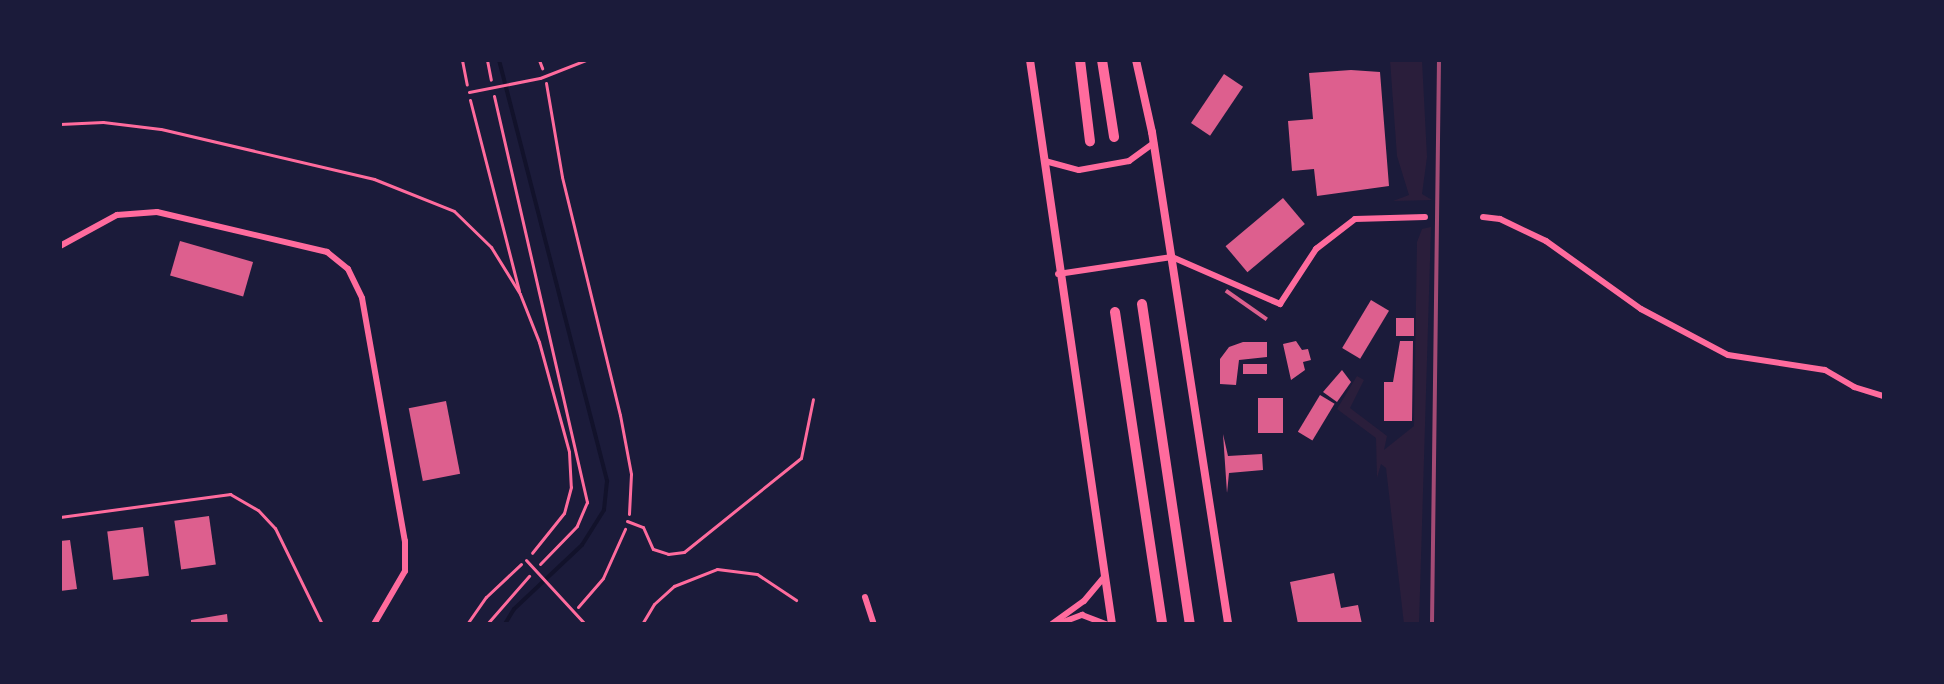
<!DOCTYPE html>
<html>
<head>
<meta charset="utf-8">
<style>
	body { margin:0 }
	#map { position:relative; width:1944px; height:684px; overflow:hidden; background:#1b1b3a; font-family:Lato,sans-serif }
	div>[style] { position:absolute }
	.green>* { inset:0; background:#2a1e3b }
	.stream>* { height:4px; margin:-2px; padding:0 2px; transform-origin:2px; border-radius:2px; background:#12122b }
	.building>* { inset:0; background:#dd5f8e; transform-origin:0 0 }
	.path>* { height:3px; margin:-1.5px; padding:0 1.5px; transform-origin:1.5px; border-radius:1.5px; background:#ff6b9d }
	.service>* { height:3px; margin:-1.5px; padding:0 1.5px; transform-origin:1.5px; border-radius:1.5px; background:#ff6b9d }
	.minor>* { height:6px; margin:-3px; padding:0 3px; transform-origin:3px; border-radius:3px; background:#ff6b9d }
	.tertiary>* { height:8px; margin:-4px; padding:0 4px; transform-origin:4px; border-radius:4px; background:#ff6b9d }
	.trunk>* { height:10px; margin:-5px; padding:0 5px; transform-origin:5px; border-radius:5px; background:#ff6b9d }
	.rail>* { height:4px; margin:-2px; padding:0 2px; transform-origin:2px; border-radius:2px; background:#a44b75 }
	span { translate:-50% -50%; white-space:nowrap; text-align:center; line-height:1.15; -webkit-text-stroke:6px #1b1b3a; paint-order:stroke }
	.frame { position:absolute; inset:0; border:62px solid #1b1b3a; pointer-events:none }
</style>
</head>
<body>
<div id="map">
	<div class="green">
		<div style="clip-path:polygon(1390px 60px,1422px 60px,1427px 157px,1422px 194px,1432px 200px,1393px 201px,1409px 195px,1397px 156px)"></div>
		<div style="clip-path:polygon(1431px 227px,1419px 624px,1404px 624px,1386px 468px,1381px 464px,1377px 478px,1376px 438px,1337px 409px,1357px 376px,1364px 380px,1350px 408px,1387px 436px,1384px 450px,1414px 426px,1417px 242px,1422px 229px)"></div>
	</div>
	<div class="stream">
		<div style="left:499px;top:60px;width:435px;rotate:75.6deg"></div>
		<div style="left:607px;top:481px;width:29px;rotate:96deg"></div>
		<div style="left:604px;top:510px;width:41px;rotate:122.2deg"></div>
		<div style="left:582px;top:545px;width:93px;rotate:136.7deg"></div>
		<div style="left:514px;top:609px;width:17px;rotate:121deg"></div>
	</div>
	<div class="building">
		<div style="clip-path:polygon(1351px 70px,1380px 72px,1389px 186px,1317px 196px,1314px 169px,1292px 171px,1288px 121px,1313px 119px,1309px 73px)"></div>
		<div style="left:1224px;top:74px;width:23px;height:59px;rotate:34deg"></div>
		<div style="left:1283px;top:198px;width:34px;height:75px;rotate:50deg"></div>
		<div style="left:180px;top:241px;width:76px;height:36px;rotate:16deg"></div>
		<div style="left:1227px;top:289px;width:50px;height:4px;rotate:35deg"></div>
		<div style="left:1371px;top:300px;width:21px;height:56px;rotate:31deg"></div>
		<div style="left:1396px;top:318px;width:18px;height:18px"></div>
		<div style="clip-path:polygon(1296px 341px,1302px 350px,1308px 349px,1311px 360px,1303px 362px,1305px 370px,1291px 380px,1283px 344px)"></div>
		<div style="clip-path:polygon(1400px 341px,1413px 341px,1412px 421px,1384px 421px,1384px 382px,1393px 382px)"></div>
		<div style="clip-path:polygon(1243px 342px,1267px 342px,1267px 357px,1239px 360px,1236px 385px,1220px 384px,1220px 359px,1229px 347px)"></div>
		<div style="left:1243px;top:364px;width:24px;height:10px"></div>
		<div style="clip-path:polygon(1342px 370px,1351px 382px,1337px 402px,1323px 392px)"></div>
		<div style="left:1320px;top:395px;width:17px;height:43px;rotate:31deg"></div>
		<div style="left:1258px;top:398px;width:25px;height:35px"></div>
		<div style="left:446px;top:401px;width:74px;height:38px;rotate:79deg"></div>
		<div style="clip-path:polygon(1223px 434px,1228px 456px,1262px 454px,1263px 470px,1229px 473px,1227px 493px)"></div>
		<div style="left:209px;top:516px;width:49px;height:35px;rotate:82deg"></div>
		<div style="left:143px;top:527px;width:49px;height:36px;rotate:83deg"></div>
		<div style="clip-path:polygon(70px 540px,77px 589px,60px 591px,60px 541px)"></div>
		<div style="clip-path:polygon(1334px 573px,1341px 608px,1358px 605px,1362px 624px,1298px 624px,1290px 582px)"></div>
		<div style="clip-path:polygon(227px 614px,228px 624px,191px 624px,191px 620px)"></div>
	</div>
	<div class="path">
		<div style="left:462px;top:60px;width:25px;rotate:79deg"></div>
		<div style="left:487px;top:60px;width:20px;rotate:79deg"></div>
		<div style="left:539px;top:60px;width:9px;rotate:69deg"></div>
		<div style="left:546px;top:83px;width:95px;rotate:80.3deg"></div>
		<div style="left:562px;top:177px;width:245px;rotate:76.3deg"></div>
		<div style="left:620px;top:415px;width:60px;rotate:79.4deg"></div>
		<div style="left:631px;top:474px;width:40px;rotate:92.9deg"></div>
		<div style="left:494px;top:96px;width:417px;rotate:77.1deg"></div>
		<div style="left:587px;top:502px;width:26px;rotate:113deg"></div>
		<div style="left:577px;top:526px;width:53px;rotate:134.2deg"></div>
		<div style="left:470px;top:100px;width:197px;rotate:75.6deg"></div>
		<div style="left:60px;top:124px;width:43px;rotate:-2.7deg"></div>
		<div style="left:103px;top:122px;width:58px;rotate:6.9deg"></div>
		<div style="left:161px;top:129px;width:219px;rotate:13.2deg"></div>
		<div style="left:374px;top:179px;width:86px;rotate:21.8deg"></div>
		<div style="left:454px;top:211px;width:52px;rotate:44.2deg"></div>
		<div style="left:491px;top:247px;width:55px;rotate:58.3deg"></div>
		<div style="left:520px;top:294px;width:52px;rotate:68.4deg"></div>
		<div style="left:539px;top:342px;width:114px;rotate:74.7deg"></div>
		<div style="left:569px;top:452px;width:35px;rotate:87deg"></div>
		<div style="left:571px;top:487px;width:27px;rotate:105deg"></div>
		<div style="left:564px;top:513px;width:51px;rotate:128.7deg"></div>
		<div style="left:578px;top:607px;width:38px;rotate:-49deg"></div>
		<div style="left:603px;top:578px;width:54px;rotate:-65.8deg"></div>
		<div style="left:467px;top:624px;width:33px;rotate:-55deg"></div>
		<div style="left:486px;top:597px;width:48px;rotate:-43.3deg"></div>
		<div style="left:487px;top:624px;width:64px;rotate:-48.8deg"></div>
	</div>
	<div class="service">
		<div style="left:469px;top:92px;width:72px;rotate:-11.2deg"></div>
		<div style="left:540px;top:78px;width:49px;rotate:-21.4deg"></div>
		<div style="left:60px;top:517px;width:172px;rotate:-7.7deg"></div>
		<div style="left:230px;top:494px;width:32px;rotate:30deg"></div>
		<div style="left:258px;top:510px;width:25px;rotate:47deg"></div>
		<div style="left:275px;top:528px;width:107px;rotate:63.9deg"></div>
		<div style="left:627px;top:521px;width:17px;rotate:21deg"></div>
		<div style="left:643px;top:527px;width:24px;rotate:66deg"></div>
		<div style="left:653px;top:549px;width:16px;rotate:18deg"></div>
		<div style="left:668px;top:554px;width:16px;rotate:-7deg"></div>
		<div style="left:684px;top:552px;width:150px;rotate:-38.8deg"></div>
		<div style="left:801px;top:458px;width:60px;rotate:-78.5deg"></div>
		<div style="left:526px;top:560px;width:87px;rotate:47.3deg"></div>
		<div style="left:642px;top:624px;width:23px;rotate:-59deg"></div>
		<div style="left:654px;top:604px;width:27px;rotate:-42deg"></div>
		<div style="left:674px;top:586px;width:46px;rotate:-21.6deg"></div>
		<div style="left:717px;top:569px;width:40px;rotate:7.1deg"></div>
		<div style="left:757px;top:574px;width:47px;rotate:33.7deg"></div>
	</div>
	<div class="minor">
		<div style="left:1045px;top:161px;width:35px;rotate:15deg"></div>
		<div style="left:1079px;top:170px;width:51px;rotate:-10.2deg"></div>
		<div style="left:1129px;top:161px;width:31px;rotate:-36deg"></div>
		<div style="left:1483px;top:217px;width:17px;rotate:7deg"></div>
		<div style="left:1500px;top:219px;width:51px;rotate:25.6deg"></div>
		<div style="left:1546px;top:241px;width:117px;rotate:35.6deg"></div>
		<div style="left:1641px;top:309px;width:98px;rotate:27.9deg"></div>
		<div style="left:1728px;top:355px;width:98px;rotate:8.8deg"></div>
		<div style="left:1825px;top:370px;width:34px;rotate:30deg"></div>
		<div style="left:1854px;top:387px;width:31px;rotate:17deg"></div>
		<div style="left:60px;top:246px;width:65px;rotate:-28.5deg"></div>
		<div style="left:117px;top:215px;width:40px;rotate:-4.3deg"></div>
		<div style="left:157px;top:212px;width:175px;rotate:13.2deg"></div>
		<div style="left:327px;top:252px;width:27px;rotate:39deg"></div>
		<div style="left:348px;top:269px;width:32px;rotate:64deg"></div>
		<div style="left:362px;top:298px;width:247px;rotate:80deg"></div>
		<div style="left:405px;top:541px;width:30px;rotate:90deg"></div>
		<div style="left:405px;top:571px;width:61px;rotate:120.3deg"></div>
		<div style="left:1058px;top:274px;width:115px;rotate:-8.5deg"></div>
		<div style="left:1172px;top:257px;width:118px;rotate:23.5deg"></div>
		<div style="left:1280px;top:304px;width:66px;rotate:-56.8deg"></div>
		<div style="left:1316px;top:249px;width:49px;rotate:-37.6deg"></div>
		<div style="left:1355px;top:219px;width:70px;rotate:-1.6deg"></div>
		<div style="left:865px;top:597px;width:28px;rotate:72deg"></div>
		<div style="left:1052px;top:624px;width:39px;rotate:-36deg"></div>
		<div style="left:1084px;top:601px;width:33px;rotate:-50deg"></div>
		<div style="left:1058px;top:624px;width:26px;rotate:-21deg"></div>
		<div style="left:1082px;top:615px;width:26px;rotate:21deg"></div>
	</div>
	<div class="tertiary">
		<div style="left:1030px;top:60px;width:570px;rotate:81.73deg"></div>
		<div style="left:1136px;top:60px;width:74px;rotate:77.5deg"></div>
		<div style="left:1152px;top:132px;width:498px;rotate:81.2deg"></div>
	</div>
	<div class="trunk">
		<div style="left:1080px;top:60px;width:82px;rotate:83deg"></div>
		<div style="left:1102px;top:60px;width:78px;rotate:81.1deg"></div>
		<div style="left:1142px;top:304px;width:324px;rotate:81.5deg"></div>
		<div style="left:1115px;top:312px;width:316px;rotate:81.4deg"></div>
	</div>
	<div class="rail">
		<div style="left:1432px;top:624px;width:564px;rotate:-89.29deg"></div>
	</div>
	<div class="frame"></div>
</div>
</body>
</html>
